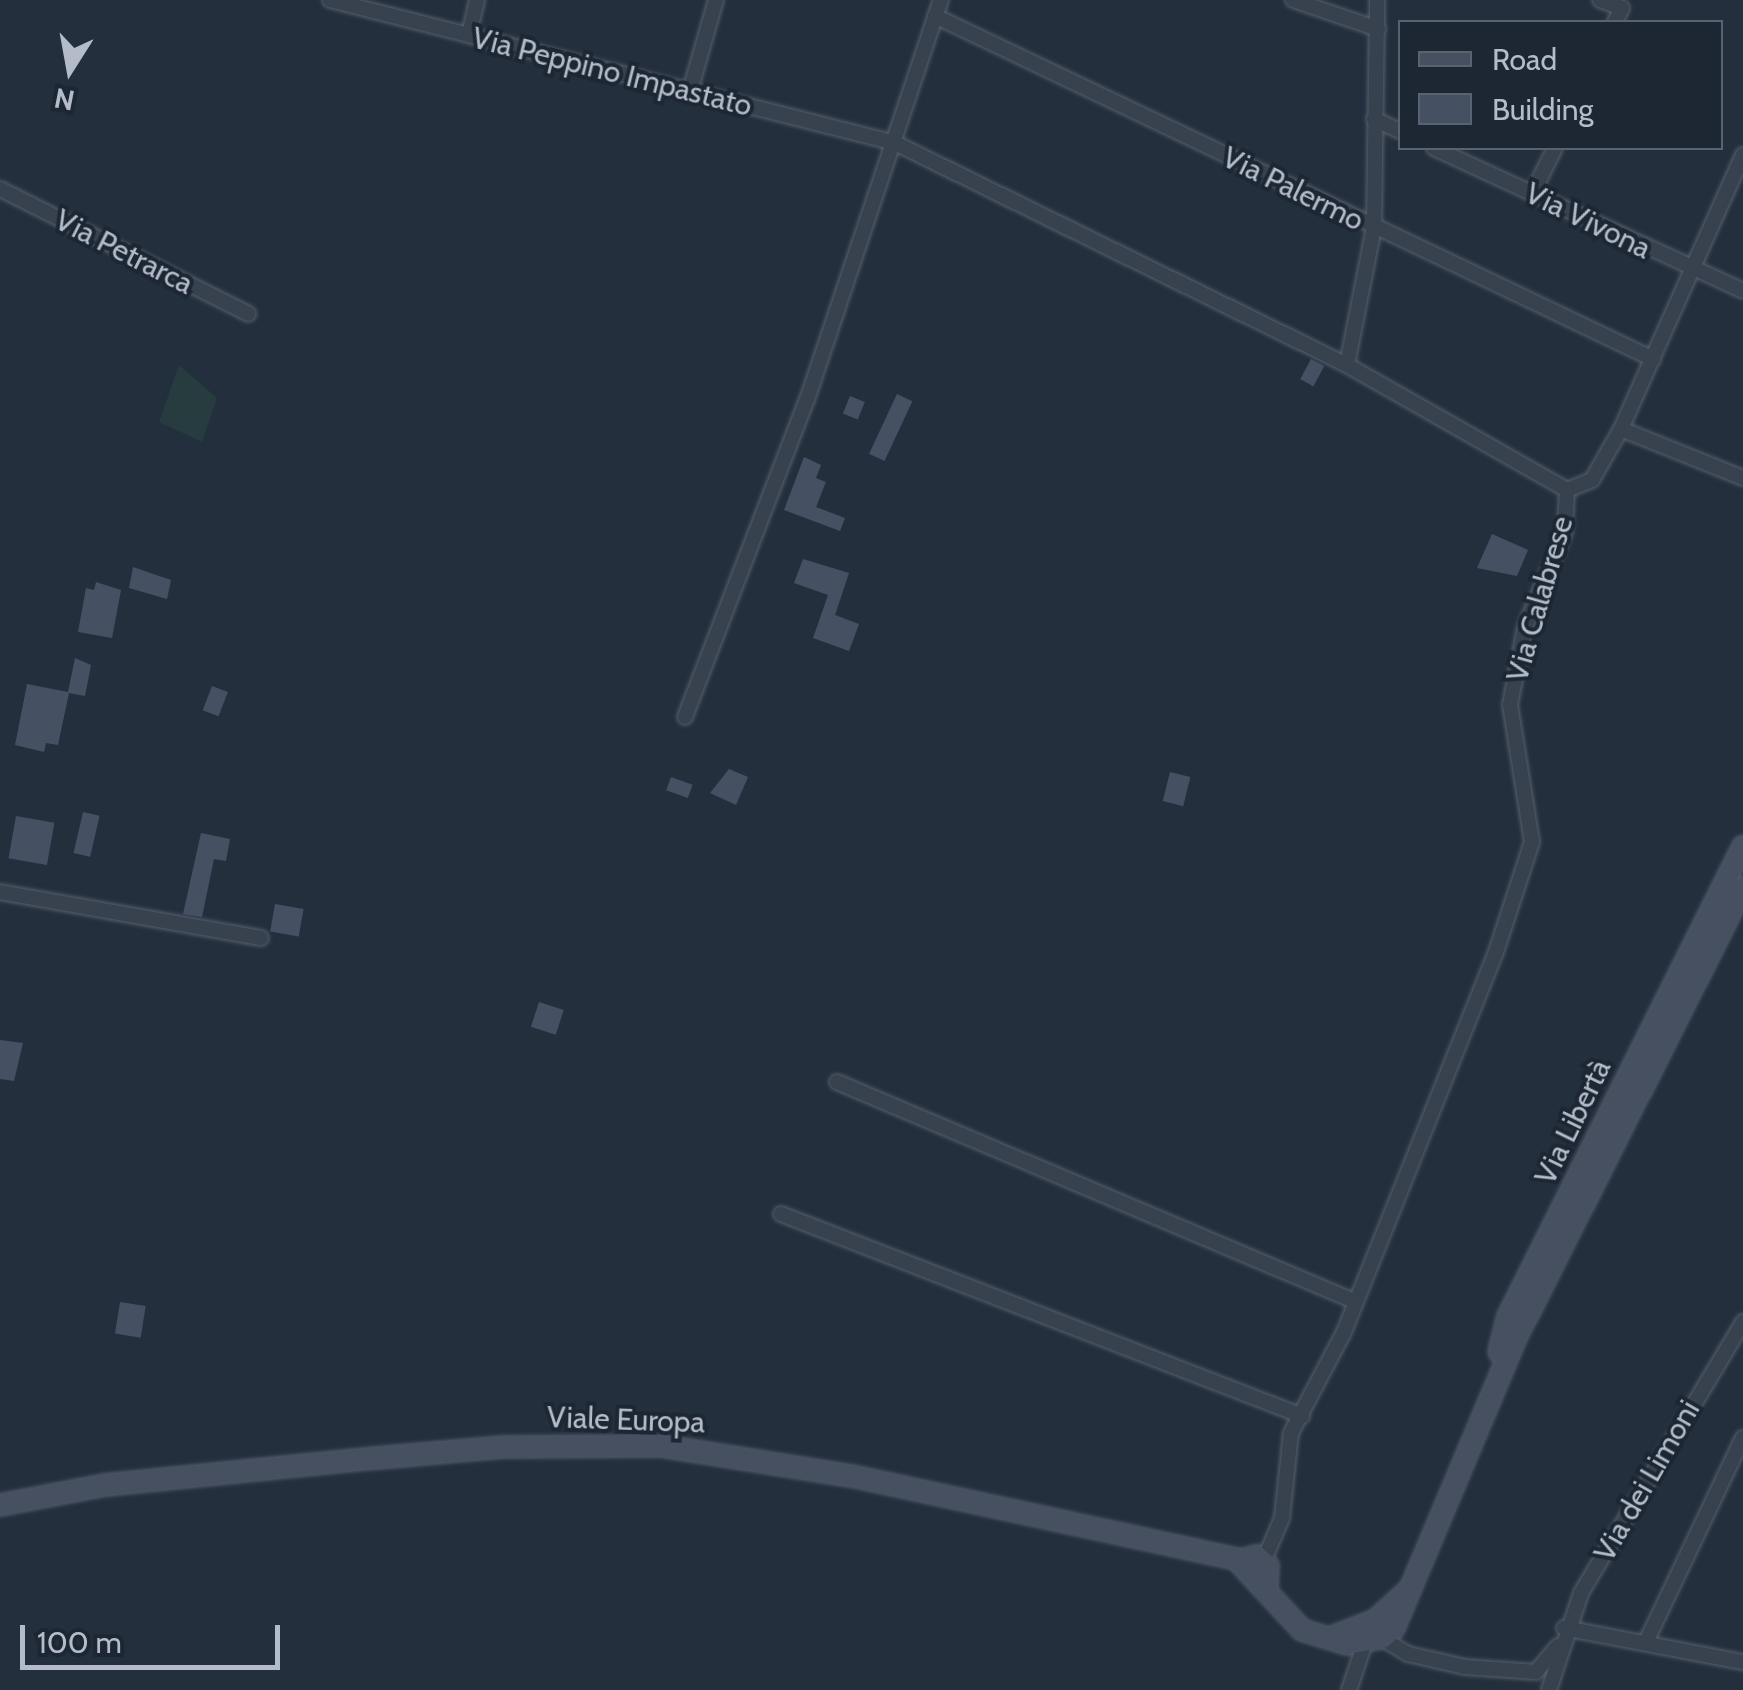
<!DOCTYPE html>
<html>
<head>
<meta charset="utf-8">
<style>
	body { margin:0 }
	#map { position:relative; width:1743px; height:1690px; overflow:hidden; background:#242f3e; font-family:Cabin,sans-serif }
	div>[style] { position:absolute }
	.green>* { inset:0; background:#263c3f }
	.building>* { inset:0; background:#455162; transform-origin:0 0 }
	.roads { filter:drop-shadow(0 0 2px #565f6c) drop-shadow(0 0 2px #565f6c) }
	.street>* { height:14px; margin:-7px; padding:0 7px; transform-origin:7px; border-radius:7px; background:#38414e }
	.secondary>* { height:20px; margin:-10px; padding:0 10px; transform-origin:10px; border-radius:10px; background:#465061 }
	span { translate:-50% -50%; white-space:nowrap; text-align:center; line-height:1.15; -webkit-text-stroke:8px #1d2633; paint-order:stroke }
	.street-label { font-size:30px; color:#b4bcc9 }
	.legend { position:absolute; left:1398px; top:20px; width:325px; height:130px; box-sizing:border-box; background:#1d2633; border:2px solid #59626f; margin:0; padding:12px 18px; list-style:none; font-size:30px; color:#b4bcc9 }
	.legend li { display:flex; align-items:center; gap:20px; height:50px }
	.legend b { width:50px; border:2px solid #59626f }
	.north { position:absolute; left:20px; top:20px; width:100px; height:100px; -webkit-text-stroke:8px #1d2633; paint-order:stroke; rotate:191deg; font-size:28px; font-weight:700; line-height:40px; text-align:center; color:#b4bcc9 }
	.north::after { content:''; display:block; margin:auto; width:35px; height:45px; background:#b4bcc9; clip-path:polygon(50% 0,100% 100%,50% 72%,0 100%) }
	.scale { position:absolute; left:20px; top:1625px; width:260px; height:45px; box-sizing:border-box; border:5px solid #b4bcc9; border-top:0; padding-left:12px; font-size:30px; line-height:35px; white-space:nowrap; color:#b4bcc9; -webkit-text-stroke:8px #1d2633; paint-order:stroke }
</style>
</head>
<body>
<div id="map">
	<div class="green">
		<div style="clip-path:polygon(179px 365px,217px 398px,202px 442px,159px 422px)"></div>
	</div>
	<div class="building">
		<div style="left:1311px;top:359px;width:15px;height:23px;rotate:28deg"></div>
		<div style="left:897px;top:394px;width:17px;height:66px;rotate:25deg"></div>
		<div style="left:850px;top:396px;width:16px;height:19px;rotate:22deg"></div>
		<div style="clip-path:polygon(804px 457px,821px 465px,816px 478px,826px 482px,816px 507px,845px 518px,840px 531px,784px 510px)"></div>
		<div style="clip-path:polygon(1492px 534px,1528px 550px,1517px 576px,1477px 568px)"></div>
		<div style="clip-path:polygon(803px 559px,849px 573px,835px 615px,859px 624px,849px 651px,813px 638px,828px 595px,794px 583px)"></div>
		<div style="clip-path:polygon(133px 567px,171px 580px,167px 599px,129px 588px)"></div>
		<div style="clip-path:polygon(96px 582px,121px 590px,112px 638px,78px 632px,86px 588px,94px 590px)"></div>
		<div style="clip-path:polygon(75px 658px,91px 665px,85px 696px,69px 693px,58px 745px,46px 743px,44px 752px,15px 745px,27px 684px,68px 692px)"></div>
		<div style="left:212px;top:686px;width:17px;height:26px;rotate:21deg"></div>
		<div style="clip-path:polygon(729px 769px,748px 777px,736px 805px,710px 793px)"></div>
		<div style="left:1170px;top:772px;width:21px;height:30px;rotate:14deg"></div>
		<div style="left:671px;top:777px;width:23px;height:14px;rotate:20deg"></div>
		<div style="left:83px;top:812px;width:17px;height:42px;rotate:13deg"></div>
		<div style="left:16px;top:816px;width:39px;height:43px;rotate:10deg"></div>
		<div style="clip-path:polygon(201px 833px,230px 839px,226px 861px,214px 859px,202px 917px,183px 914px)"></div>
		<div style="left:275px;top:904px;width:29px;height:28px;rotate:10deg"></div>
		<div style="left:539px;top:1002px;width:26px;height:26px;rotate:18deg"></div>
		<div style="clip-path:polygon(0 1040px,23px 1043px,14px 1081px,0 1079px)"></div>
		<div style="left:120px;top:1302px;width:26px;height:32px;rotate:9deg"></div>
	</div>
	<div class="roads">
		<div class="street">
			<div style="left:330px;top:0;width:583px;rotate:14.2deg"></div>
			<div style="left:895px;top:143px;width:504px;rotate:26.16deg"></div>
			<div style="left:1347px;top:365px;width:253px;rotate:29.6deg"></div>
			<div style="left:1293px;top:0;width:90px;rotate:18.8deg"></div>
			<div style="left:1600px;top:0;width:23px;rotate:20deg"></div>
			<div style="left:1622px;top:8px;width:16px;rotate:117deg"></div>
			<div style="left:935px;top:16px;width:796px;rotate:25.53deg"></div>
			<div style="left:469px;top:35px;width:36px;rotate:-77deg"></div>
			<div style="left:690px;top:91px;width:95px;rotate:-74.1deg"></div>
			<div style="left:1374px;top:119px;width:29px;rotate:25deg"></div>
			<div style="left:1434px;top:148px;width:340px;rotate:24.8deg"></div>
			<div style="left:0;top:189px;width:278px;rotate:26.7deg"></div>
			<div style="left:1532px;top:194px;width:51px;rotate:-63.4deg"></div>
			<div style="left:1347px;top:365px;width:141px;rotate:-78.9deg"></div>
			<div style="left:1374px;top:227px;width:227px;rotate:-89.2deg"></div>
			<div style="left:1621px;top:429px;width:131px;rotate:21.9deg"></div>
			<div style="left:1567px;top:490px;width:27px;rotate:-22deg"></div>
			<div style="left:1592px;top:480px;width:59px;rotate:-60.4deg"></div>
			<div style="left:1621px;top:429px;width:300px;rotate:-66deg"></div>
			<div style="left:685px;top:717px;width:343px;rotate:-69deg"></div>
			<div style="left:808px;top:397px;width:419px;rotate:-71.5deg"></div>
			<div style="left:0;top:892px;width:265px;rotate:10deg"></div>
			<div style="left:837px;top:1082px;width:561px;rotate:22.96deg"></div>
			<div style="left:781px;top:1214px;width:559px;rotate:21.19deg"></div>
			<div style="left:1264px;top:1560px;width:46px;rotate:-66.8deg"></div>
			<div style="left:1282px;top:1518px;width:85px;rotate:-84deg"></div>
			<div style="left:1291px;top:1433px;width:114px;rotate:-62.3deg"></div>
			<div style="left:1344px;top:1332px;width:409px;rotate:-68.2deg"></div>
			<div style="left:1496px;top:952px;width:116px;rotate:-71.9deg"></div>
			<div style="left:1532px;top:842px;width:139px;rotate:-99.1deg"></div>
			<div style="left:1510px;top:705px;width:79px;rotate:-79.1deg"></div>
			<div style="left:1525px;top:627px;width:103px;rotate:-67.2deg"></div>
			<div style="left:1565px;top:532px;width:42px;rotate:-87.3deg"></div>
			<div style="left:1564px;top:1628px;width:182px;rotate:10.8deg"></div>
			<div style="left:1382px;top:1638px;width:31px;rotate:32deg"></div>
			<div style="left:1408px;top:1654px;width:58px;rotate:12.8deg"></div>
			<div style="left:1465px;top:1667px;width:71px;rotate:4deg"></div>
			<div style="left:1536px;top:1672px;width:34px;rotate:-50deg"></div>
			<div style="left:1646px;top:1642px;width:226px;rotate:-64.6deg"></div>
			<div style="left:1349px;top:1690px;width:50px;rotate:-71.2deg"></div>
			<div style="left:1549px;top:1690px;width:102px;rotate:-71.7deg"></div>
			<div style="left:1581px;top:1593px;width:316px;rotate:-59.1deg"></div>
		</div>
		<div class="secondary">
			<div style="left:1499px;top:1352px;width:37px;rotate:-76deg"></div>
			<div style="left:1508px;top:1316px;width:525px;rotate:-63.43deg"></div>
			<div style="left:0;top:1505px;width:107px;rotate:-10.8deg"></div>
			<div style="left:105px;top:1485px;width:273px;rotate:-5.7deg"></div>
			<div style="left:377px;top:1458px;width:127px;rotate:-5deg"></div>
			<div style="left:504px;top:1447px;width:158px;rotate:-0.4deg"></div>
			<div style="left:662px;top:1446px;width:192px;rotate:9deg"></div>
			<div style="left:852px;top:1476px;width:399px;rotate:12.2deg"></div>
			<div style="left:1242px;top:1560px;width:15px;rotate:-16deg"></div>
			<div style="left:1256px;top:1556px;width:16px;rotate:40deg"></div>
			<div style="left:1268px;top:1566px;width:20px;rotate:93deg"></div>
			<div style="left:1236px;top:1559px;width:97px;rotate:47.1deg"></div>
			<div style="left:1302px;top:1630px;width:47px;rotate:17.3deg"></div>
			<div style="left:1347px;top:1644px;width:36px;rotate:-10deg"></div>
			<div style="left:1382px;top:1638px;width:16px;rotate:-40deg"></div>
			<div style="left:1394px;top:1628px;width:315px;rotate:-67.2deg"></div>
			<div style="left:1516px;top:1338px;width:504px;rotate:-63.23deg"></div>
			<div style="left:1335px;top:1636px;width:44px;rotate:-21.3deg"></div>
			<div style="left:1376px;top:1620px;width:46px;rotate:-42.4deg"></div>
		</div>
	</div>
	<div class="street-label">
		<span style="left:612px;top:72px;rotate:14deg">Via Peppino Impastato</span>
		<span style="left:1293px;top:189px;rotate:26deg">Via Palermo</span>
		<span style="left:1588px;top:221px;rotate:26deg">Via Vivona</span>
		<span style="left:124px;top:252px;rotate:27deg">Via Petrarca</span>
		<span style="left:1540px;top:599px;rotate:-74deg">Via Calabrese</span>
		<span style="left:1573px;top:1122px;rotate:-64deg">Via Libertà</span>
		<span style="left:626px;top:1420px;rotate:2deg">Viale Europa</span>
		<span style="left:1647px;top:1481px;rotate:-60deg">Via dei Limoni</span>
	</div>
	<ul class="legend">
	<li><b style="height:12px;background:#465061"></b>Road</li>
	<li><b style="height:28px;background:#455162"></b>Building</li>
	</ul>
	<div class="north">N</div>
	<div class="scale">100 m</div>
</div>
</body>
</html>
